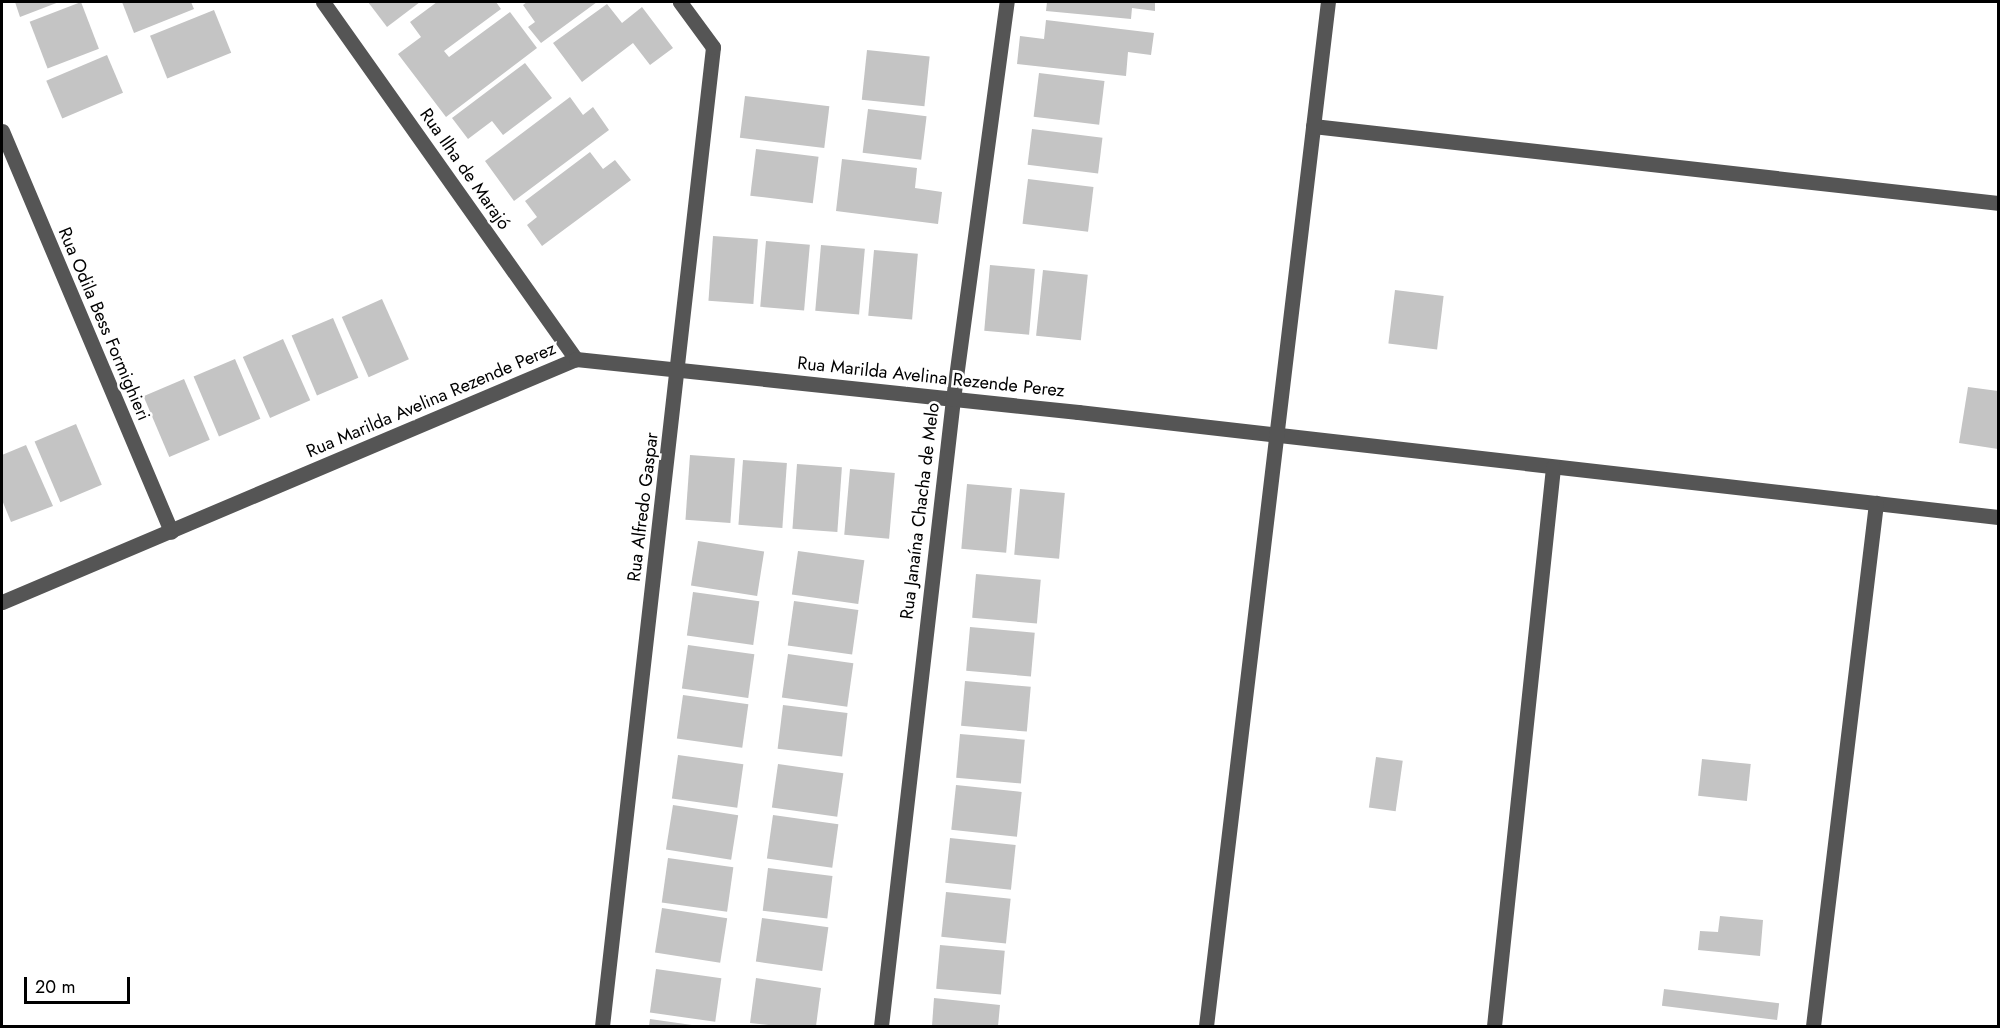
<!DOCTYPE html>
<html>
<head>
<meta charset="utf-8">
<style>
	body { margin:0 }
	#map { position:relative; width:2000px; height:1028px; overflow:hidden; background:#fff; font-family:Jost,sans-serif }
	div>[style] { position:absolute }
	.building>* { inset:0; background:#c4c4c4; transform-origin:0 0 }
	.minor>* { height:15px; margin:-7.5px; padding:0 7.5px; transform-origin:7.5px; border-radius:7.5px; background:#555 }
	span { translate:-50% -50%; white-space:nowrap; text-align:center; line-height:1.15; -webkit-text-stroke:5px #fff; paint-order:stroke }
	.street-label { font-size:18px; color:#000 }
	.frame { position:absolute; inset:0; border:3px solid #000; pointer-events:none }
	.scale { position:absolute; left:24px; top:977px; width:106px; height:27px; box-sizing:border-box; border:3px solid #000; border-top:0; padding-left:8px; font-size:18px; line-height:21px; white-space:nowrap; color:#000; -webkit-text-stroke:4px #fff; paint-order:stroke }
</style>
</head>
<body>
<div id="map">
	<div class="building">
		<div style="clip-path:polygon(15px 2px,59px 2px,20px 17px)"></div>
		<div style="left:81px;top:2px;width:50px;height:55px;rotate:69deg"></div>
		<div style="clip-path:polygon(122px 2px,191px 2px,194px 9px,134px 33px)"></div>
		<div style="clip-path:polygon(368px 2px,420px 2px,387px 27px)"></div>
		<div style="clip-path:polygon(437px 2px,496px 2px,501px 9px,444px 51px,449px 57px,510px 12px,537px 48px,446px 117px,398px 54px,421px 37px,410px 22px)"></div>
		<div style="clip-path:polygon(527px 2px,597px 2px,541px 43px,528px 27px,535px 22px,523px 5px)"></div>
		<div style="clip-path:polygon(1047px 2px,1155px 2px,1155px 11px,1132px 8px,1131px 19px,1046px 11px)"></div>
		<div style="clip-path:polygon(607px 4px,622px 23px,642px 7px,673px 48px,650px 65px,633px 43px,582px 82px,553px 43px)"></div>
		<div style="left:214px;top:10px;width:46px;height:69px;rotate:68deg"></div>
		<div style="clip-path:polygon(1046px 20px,1154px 33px,1151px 55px,1128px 52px,1126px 76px,1017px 64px,1020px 36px,1044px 39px)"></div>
		<div style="left:867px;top:50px;width:63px;height:50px;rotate:6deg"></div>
		<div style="left:107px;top:55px;width:41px;height:66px;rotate:67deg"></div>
		<div style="clip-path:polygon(525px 63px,552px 98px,503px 135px,492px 121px,468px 139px,452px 118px)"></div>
		<div style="left:1039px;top:73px;width:66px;height:44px;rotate:7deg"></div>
		<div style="left:745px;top:96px;width:85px;height:42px;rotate:7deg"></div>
		<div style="clip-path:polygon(570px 97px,583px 115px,593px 107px,609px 130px,514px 201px,485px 161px)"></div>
		<div style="left:868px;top:109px;width:59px;height:44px;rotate:7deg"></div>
		<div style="left:1032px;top:129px;width:71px;height:36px;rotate:7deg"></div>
		<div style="left:756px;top:149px;width:63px;height:47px;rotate:7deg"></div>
		<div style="clip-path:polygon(590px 152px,603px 169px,615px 160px,631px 180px,542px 246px,527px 225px,537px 217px,525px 201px)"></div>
		<div style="clip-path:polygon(842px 159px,917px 168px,915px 188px,942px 192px,938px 224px,836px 211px)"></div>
		<div style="left:1028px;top:179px;width:66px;height:45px;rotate:7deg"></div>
		<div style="left:713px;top:236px;width:45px;height:65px;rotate:4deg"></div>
		<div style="left:766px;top:241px;width:44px;height:66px;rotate:5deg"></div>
		<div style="left:821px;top:245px;width:44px;height:66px;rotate:5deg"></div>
		<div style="left:874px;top:250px;width:44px;height:66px;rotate:5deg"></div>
		<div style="left:990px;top:265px;width:45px;height:66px;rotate:5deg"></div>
		<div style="left:1043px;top:270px;width:45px;height:66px;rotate:6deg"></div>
		<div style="left:1395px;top:290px;width:49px;height:54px;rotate:7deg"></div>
		<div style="left:382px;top:299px;width:66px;height:44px;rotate:66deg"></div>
		<div style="left:333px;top:318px;width:65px;height:45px;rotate:67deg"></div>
		<div style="left:283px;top:339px;width:67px;height:44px;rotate:66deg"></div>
		<div style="left:235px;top:359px;width:65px;height:45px;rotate:67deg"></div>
		<div style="left:184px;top:379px;width:66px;height:44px;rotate:67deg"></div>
		<div style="clip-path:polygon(1968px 387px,1998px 391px,1998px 449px,1959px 443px)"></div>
		<div style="left:76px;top:424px;width:66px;height:45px;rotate:67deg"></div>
		<div style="clip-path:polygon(26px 445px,53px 506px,11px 522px,2px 500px,2px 455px)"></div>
		<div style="left:690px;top:455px;width:45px;height:65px;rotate:4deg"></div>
		<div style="left:743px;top:460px;width:44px;height:65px;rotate:4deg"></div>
		<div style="left:797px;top:464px;width:45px;height:65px;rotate:4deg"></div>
		<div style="left:850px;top:469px;width:45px;height:66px;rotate:5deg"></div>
		<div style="left:967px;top:484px;width:45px;height:65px;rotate:5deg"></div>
		<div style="left:1020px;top:489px;width:45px;height:66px;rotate:5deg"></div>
		<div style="left:698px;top:541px;width:67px;height:45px;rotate:9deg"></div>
		<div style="left:798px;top:551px;width:67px;height:44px;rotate:8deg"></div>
		<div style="left:976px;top:574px;width:65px;height:44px;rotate:5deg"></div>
		<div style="left:693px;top:592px;width:67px;height:44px;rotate:8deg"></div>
		<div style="left:794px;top:601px;width:65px;height:45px;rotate:8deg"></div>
		<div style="left:970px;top:627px;width:65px;height:44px;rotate:5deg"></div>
		<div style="left:688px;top:645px;width:67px;height:44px;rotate:8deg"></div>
		<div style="left:788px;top:654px;width:66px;height:44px;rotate:8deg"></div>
		<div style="left:965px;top:681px;width:66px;height:45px;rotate:5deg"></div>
		<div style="left:683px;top:695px;width:66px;height:44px;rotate:8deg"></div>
		<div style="left:783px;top:705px;width:65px;height:44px;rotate:7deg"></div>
		<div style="left:960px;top:734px;width:65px;height:44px;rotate:5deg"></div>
		<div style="left:678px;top:755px;width:66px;height:44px;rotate:8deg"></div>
		<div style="left:1376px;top:757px;width:27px;height:51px;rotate:8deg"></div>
		<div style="left:1702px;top:759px;width:49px;height:37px;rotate:6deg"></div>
		<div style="left:778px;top:764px;width:66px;height:44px;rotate:8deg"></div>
		<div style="left:956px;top:785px;width:66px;height:45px;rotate:6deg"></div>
		<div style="left:673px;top:805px;width:66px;height:45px;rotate:9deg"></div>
		<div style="left:773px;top:815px;width:66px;height:44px;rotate:8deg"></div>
		<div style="left:950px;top:838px;width:66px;height:45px;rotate:6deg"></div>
		<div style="left:668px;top:858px;width:66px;height:45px;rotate:8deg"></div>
		<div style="left:768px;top:868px;width:65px;height:43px;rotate:7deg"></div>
		<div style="left:946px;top:892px;width:65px;height:45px;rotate:6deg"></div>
		<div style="left:662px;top:908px;width:66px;height:45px;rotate:9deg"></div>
		<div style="clip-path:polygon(1720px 916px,1763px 920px,1760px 956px,1698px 950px,1700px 931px,1718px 932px)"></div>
		<div style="left:762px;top:918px;width:67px;height:44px;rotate:8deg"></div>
		<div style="left:940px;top:945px;width:65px;height:44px;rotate:5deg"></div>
		<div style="left:656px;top:969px;width:66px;height:44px;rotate:8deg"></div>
		<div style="clip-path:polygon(756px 978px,821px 988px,816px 1026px,777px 1026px,750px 1023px)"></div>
		<div style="left:1664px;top:989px;width:116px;height:17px;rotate:7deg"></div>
		<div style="clip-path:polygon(934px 998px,1000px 1005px,998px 1026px,932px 1026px)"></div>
		<div style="clip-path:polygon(650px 1019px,692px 1025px,691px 1026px,649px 1026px)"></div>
	</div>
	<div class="minor">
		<div style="left:323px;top:2px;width:438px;rotate:54.7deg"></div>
		<div style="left:1313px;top:126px;width:689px;rotate:6.41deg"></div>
		<div style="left:2px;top:131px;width:435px;rotate:67.1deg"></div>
		<div style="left:2px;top:602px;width:623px;rotate:-22.95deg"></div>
		<div style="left:576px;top:359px;width:505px;rotate:6.03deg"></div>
		<div style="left:1078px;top:412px;width:926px;rotate:6.51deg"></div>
		<div style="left:602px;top:1026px;width:985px;rotate:-83.53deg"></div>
		<div style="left:713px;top:47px;width:56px;rotate:-126.3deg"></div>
		<div style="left:881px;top:1026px;width:631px;rotate:-83.45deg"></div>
		<div style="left:953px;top:399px;width:401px;rotate:-82.3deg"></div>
		<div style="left:1206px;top:1026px;width:1031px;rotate:-83.21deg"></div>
		<div style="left:1494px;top:1026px;width:562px;rotate:-83.97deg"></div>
		<div style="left:1813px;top:1026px;width:527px;rotate:-83.13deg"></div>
	</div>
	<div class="street-label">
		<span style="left:465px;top:169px;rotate:55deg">Rua Ilha de Marajó</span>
		<span style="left:104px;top:324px;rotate:67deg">Rua Odila Bess Formighieri</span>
		<span style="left:931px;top:377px;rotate:6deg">Rua Marilda Avelina Rezende Perez</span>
		<span style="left:431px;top:400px;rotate:-23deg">Rua Marilda Avelina Rezende Perez</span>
		<span style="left:643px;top:507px;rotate:-83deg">Rua Alfredo Gaspar</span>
		<span style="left:920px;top:511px;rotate:-83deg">Rua Janaína Chacha de Melo</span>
	</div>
	<div class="frame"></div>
	<div class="scale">20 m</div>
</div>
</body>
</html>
